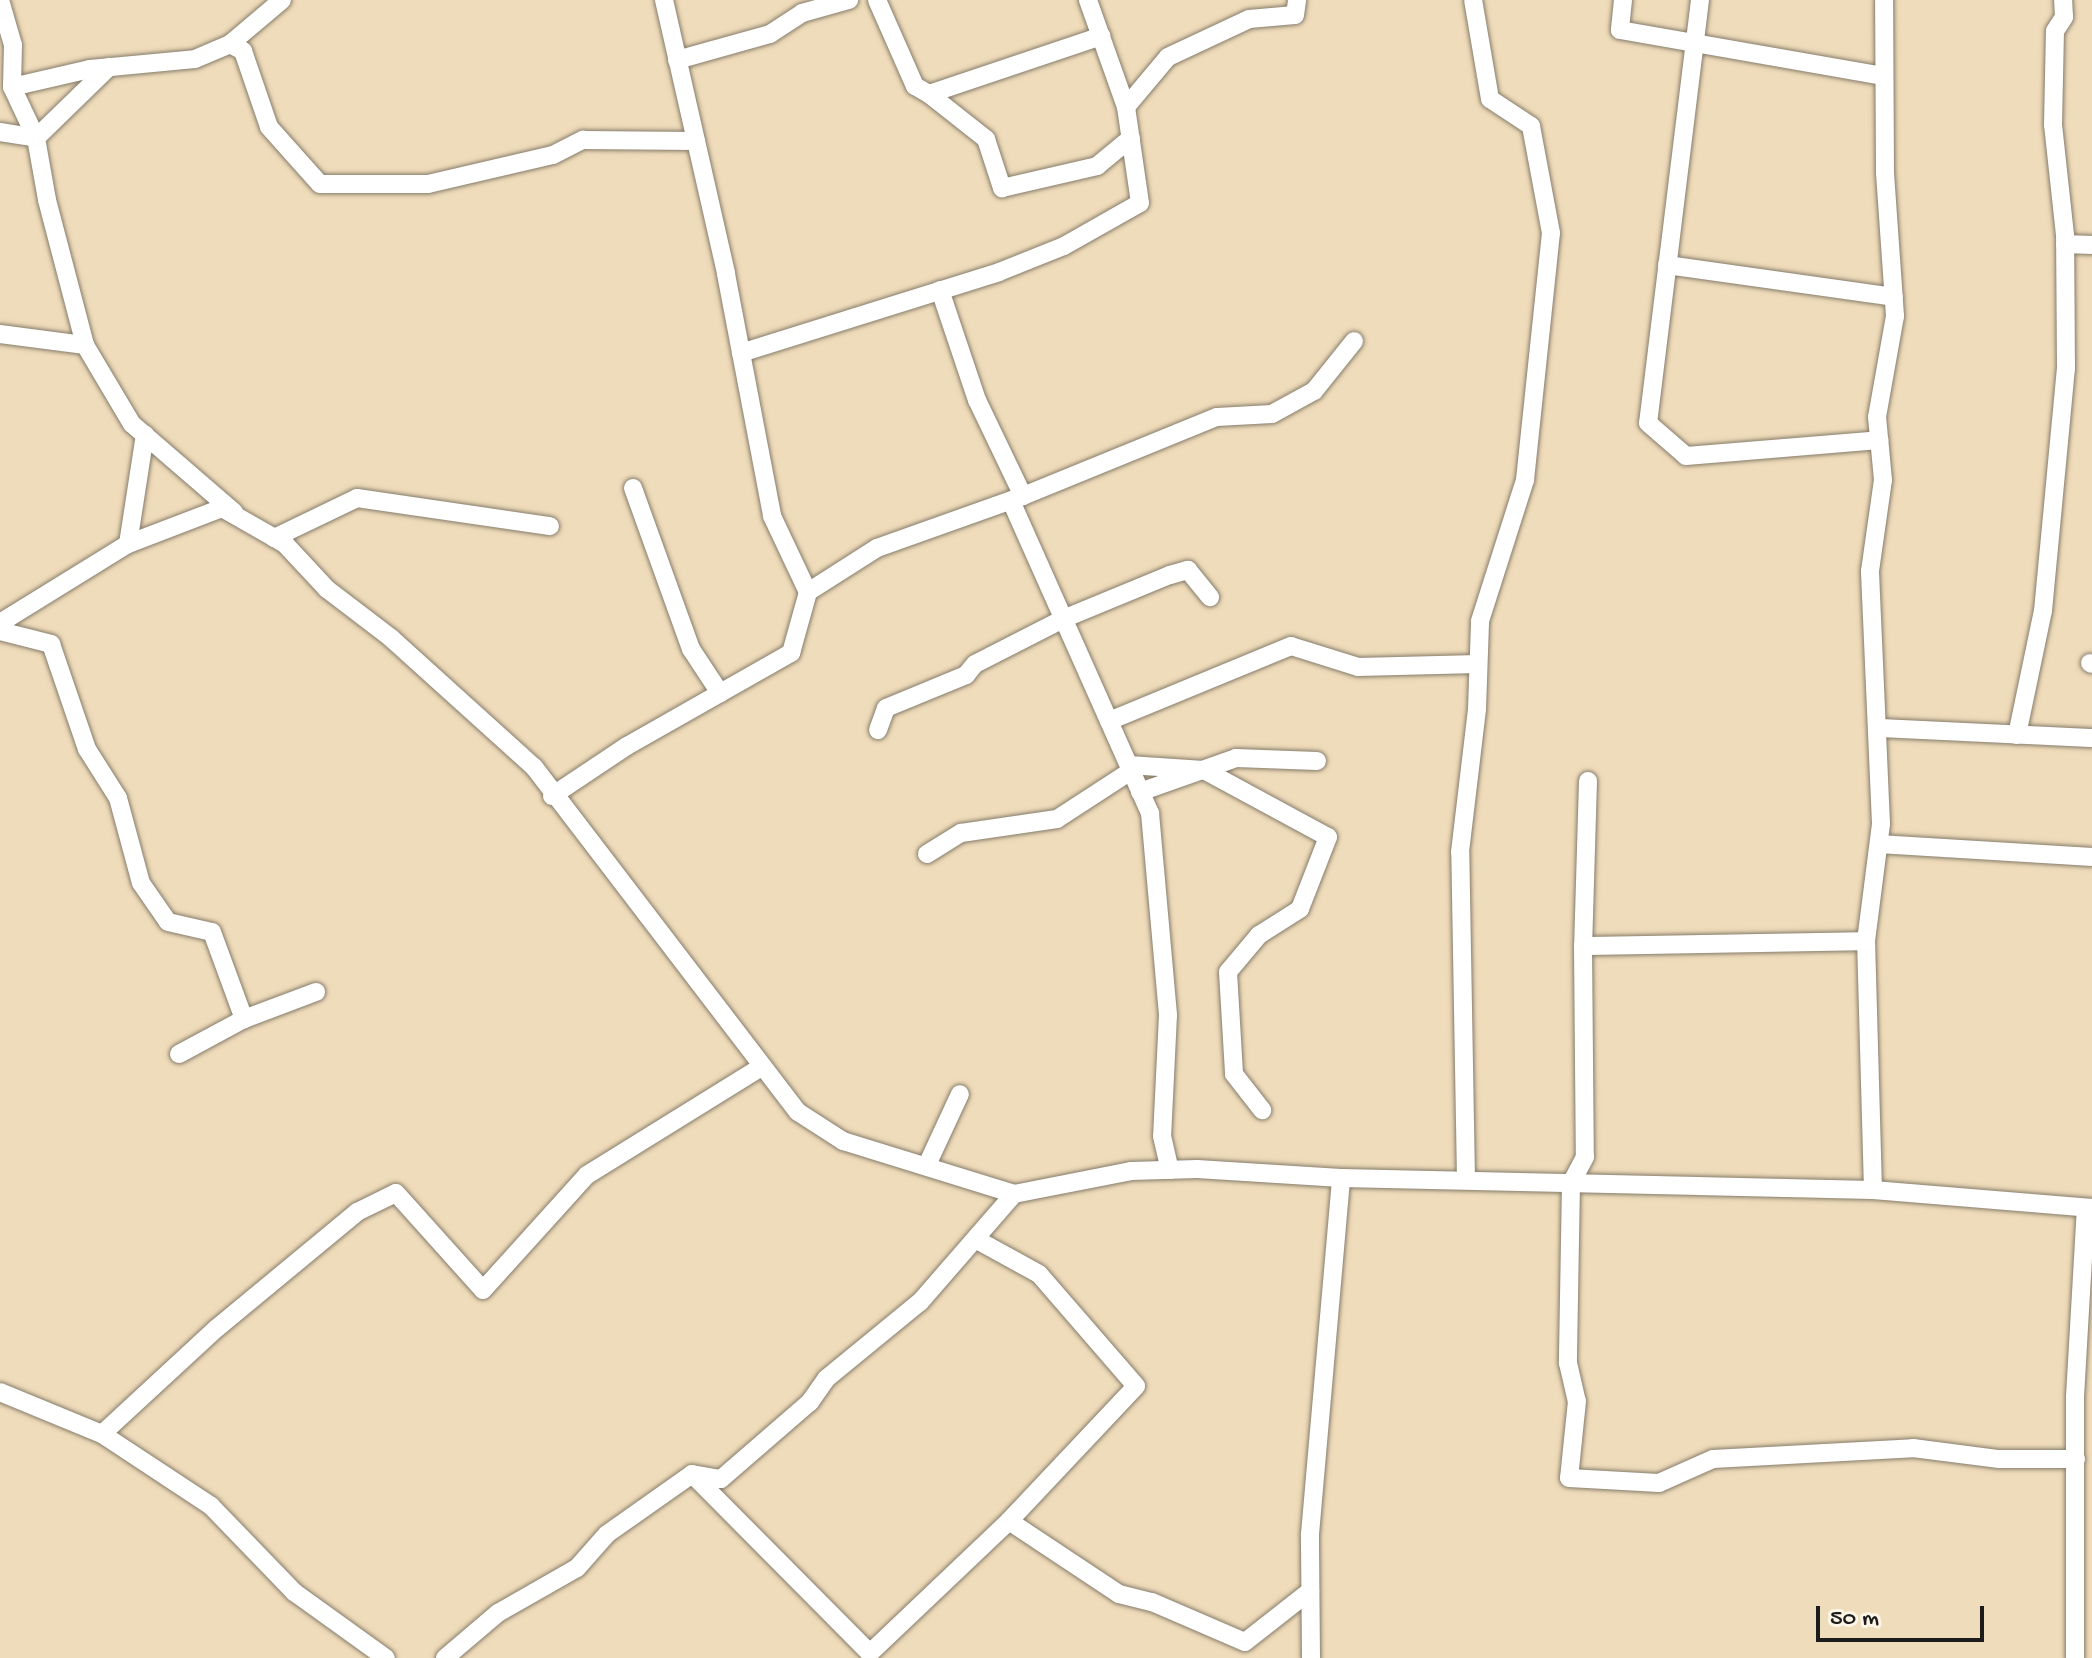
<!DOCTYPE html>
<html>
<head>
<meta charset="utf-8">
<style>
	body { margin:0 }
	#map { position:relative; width:2092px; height:1658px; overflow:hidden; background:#efdcba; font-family:"Gochi Hand",sans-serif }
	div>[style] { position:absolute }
	.roads { filter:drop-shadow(0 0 2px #867c6b) drop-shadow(0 0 2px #867c6b) }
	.street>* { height:18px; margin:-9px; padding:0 9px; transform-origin:9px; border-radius:9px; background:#fff }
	span { translate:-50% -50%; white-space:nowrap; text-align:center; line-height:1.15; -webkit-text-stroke:6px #fcf5e5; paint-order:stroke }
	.scale { position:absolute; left:1816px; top:1606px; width:168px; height:36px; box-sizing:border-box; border:4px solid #1c1c1c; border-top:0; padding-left:10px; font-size:24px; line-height:28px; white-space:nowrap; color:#1c1c1c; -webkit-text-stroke:6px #fcf5e5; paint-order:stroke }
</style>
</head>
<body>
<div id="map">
	<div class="roads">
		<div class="street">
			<div style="left:0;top:0;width:47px;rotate:73.9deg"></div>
			<div style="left:13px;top:45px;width:42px;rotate:91.4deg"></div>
			<div style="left:12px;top:87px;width:56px;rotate:64.8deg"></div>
			<div style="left:36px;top:138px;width:63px;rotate:79.9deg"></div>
			<div style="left:47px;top:200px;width:150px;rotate:75.3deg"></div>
			<div style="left:85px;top:345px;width:92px;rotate:59.3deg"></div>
			<div style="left:132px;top:424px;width:135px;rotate:40.8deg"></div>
			<div style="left:664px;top:0;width:281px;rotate:77.2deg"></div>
			<div style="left:726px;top:274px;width:246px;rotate:79.2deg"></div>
			<div style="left:772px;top:516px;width:84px;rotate:64.7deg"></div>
			<div style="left:877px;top:0;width:94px;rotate:66.2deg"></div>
			<div style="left:915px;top:86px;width:16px;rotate:30deg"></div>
			<div style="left:929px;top:94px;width:182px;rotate:-18.6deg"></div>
			<div style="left:1623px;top:0;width:30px;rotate:96deg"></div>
			<div style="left:1620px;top:30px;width:268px;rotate:9.9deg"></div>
			<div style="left:1700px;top:0;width:426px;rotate:97deg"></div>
			<div style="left:1648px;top:423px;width:50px;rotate:41deg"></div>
			<div style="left:1686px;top:456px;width:194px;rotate:-4.7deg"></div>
			<div style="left:230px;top:44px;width:15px;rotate:28deg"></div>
			<div style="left:243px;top:51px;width:80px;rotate:71.1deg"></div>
			<div style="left:269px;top:127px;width:76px;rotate:48.2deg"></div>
			<div style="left:320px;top:184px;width:108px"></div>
			<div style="left:428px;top:184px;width:128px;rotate:-13.1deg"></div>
			<div style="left:553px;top:155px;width:34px;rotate:-27deg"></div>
			<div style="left:583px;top:140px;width:113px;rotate:0.5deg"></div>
			<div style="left:677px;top:60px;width:97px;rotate:-15.6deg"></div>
			<div style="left:770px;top:34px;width:38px;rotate:-33deg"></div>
			<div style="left:802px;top:13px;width:49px;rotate:-15.5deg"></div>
			<div style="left:12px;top:87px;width:80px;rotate:-13deg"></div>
			<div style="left:90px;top:69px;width:105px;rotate:-5.4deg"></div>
			<div style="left:195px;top:59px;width:38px;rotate:-23deg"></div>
			<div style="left:230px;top:44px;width:68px;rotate:-40.2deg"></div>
			<div style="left:929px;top:94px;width:73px;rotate:38.3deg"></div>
			<div style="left:986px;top:139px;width:52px;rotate:71.9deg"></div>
			<div style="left:1002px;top:188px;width:98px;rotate:-13deg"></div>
			<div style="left:1097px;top:166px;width:44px;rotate:-39.5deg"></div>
			<div style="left:1126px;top:107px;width:65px;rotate:-50deg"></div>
			<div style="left:1168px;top:57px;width:89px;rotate:-25.1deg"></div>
			<div style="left:1249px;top:19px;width:46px;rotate:-5deg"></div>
			<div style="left:1295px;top:15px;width:15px;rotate:-82deg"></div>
			<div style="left:0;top:132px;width:36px;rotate:9deg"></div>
			<div style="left:36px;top:138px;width:102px;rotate:-44.2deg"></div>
			<div style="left:2065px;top:244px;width:27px;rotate:2deg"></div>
			<div style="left:1667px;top:265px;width:229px;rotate:8deg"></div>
			<div style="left:0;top:334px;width:86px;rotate:7.4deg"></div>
			<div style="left:741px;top:353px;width:270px;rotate:-17.4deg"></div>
			<div style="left:999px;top:272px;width:70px;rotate:-21.8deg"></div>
			<div style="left:1064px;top:246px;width:87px;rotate:-29.5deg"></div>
			<div style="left:1140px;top:203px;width:97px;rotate:-98.3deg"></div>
			<div style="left:1126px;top:107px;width:114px;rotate:-109.6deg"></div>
			<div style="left:633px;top:488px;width:171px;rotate:70.2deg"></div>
			<div style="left:691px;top:649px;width:53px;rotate:56.6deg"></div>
			<div style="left:1023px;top:496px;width:209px;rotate:-22.2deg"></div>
			<div style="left:1217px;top:417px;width:55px;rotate:-3.1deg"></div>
			<div style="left:1272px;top:414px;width:48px;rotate:-28.7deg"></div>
			<div style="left:1314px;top:391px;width:64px;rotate:-51.3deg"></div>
			<div style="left:1011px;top:501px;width:342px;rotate:66deg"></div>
			<div style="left:1150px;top:813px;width:203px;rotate:84.9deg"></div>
			<div style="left:1168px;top:1015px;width:121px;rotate:92.8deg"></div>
			<div style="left:1162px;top:1136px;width:35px;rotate:77deg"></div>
			<div style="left:274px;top:538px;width:92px;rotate:-25.7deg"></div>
			<div style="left:357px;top:498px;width:195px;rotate:8.3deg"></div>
			<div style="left:128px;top:544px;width:111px;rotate:-81.2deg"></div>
			<div style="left:0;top:623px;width:150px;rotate:-31.7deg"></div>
			<div style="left:128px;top:544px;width:101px;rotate:-21deg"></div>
			<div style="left:222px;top:508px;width:73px;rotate:29.7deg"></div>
			<div style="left:285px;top:544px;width:62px;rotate:47deg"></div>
			<div style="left:327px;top:589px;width:81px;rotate:37.4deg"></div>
			<div style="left:391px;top:638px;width:193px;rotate:42.1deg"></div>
			<div style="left:534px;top:767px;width:434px;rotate:52.6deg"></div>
			<div style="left:798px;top:1112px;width:54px;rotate:32.8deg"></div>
			<div style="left:843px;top:1141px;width:179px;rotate:17.2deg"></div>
			<div style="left:1014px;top:1194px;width:119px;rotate:-11.1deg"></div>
			<div style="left:1131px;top:1171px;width:66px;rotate:-1.7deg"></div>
			<div style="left:1197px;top:1169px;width:144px;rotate:3.6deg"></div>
			<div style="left:1341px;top:1178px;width:532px;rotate:1.29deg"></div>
			<div style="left:1873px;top:1190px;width:220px;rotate:4.7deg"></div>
			<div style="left:0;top:631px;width:53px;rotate:14.3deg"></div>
			<div style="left:51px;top:644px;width:111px;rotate:71.1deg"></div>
			<div style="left:87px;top:749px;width:58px;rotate:57.7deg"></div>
			<div style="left:118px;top:798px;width:88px;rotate:74.9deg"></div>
			<div style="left:141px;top:883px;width:47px;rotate:55.3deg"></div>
			<div style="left:168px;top:922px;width:45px;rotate:12.8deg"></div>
			<div style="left:212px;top:932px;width:93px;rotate:69.8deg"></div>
			<div style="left:244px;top:1019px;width:77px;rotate:-20.6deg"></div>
			<div style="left:2090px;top:663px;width:2px;rotate:27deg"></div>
			<div style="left:1109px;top:721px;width:197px;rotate:-22.4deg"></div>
			<div style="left:1291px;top:646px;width:70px;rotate:17.4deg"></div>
			<div style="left:1358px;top:667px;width:120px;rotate:-1.4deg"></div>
			<div style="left:1879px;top:728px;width:213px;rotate:2.7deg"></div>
			<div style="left:878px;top:730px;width:23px;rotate:-70deg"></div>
			<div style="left:886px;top:708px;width:87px;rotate:-22.4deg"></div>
			<div style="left:966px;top:675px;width:14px;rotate:-51deg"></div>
			<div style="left:975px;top:664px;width:99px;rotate:-27.1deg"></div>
			<div style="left:1063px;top:619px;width:116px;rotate:-22.4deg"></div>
			<div style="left:1170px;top:575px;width:19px;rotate:-16deg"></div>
			<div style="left:1188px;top:570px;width:35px;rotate:51deg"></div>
			<div style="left:2017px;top:735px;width:127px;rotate:-78.2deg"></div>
			<div style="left:2043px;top:611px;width:243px;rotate:-84.6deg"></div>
			<div style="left:2066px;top:369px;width:134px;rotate:-90.4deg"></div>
			<div style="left:2065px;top:235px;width:111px;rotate:-96.2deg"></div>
			<div style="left:2053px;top:125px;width:94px;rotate:-88.8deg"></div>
			<div style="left:2055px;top:31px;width:17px;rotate:-57deg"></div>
			<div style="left:2064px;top:17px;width:17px;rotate:-93deg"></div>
			<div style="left:1129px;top:765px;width:75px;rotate:3.8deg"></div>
			<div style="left:1204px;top:770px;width:141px;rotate:28.4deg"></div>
			<div style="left:1328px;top:837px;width:77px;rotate:111.3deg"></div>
			<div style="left:1300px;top:909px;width:49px;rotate:147.6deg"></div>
			<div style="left:1259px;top:935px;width:48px;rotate:130deg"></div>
			<div style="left:1228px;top:972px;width:102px;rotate:86.6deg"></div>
			<div style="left:1234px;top:1074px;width:46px;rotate:52.1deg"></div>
			<div style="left:1588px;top:781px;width:165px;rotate:91.7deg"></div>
			<div style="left:1583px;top:946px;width:211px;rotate:89.5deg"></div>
			<div style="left:1585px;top:1157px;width:30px;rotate:118deg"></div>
			<div style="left:1571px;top:1183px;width:180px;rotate:91deg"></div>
			<div style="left:1568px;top:1363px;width:39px;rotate:77deg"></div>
			<div style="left:1577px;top:1401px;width:77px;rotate:95.9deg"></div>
			<div style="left:1569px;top:1478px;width:90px;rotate:3.2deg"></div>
			<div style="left:1659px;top:1483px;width:59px;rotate:-24deg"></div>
			<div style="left:1713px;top:1459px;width:200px;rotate:-3.1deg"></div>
			<div style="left:1913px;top:1448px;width:87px;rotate:7.3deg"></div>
			<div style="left:1999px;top:1459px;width:77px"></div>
			<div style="left:1140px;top:792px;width:102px;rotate:-19.5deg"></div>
			<div style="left:1236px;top:758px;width:81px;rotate:2.1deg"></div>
			<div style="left:552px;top:796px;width:90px;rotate:-33.7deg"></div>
			<div style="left:627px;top:746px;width:189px;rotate:-29.6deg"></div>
			<div style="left:791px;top:653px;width:63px;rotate:-74.4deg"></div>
			<div style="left:808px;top:592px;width:82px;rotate:-32.5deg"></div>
			<div style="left:877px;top:548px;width:155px;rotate:-19.6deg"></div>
			<div style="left:1023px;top:496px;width:106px;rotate:-115.6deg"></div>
			<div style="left:977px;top:400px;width:116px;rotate:-108.6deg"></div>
			<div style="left:1879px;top:844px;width:213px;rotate:3.5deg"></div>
			<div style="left:927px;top:854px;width:40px;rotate:-32deg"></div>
			<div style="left:961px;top:833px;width:97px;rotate:-8.3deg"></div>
			<div style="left:1057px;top:819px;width:88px;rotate:-33deg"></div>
			<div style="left:1583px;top:946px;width:283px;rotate:-1deg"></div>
			<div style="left:179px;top:1054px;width:74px;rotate:-28.3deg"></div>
			<div style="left:927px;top:1165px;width:78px;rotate:-65.1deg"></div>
			<div style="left:1466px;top:1180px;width:328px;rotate:-91deg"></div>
			<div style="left:1460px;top:852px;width:144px;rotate:-83.2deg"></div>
			<div style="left:1477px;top:709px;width:88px;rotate:-88deg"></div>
			<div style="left:1480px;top:621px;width:148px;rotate:-72.3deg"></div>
			<div style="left:1525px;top:480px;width:248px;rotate:-84deg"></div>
			<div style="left:1551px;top:233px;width:109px;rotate:-100.6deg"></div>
			<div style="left:1531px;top:126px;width:49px;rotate:-146.6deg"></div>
			<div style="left:1490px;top:99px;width:100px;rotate:-99.7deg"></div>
			<div style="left:1873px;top:1190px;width:249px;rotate:-91.6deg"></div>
			<div style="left:1866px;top:941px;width:118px;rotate:-82.7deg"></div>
			<div style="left:1881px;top:824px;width:253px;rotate:-92.5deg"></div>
			<div style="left:1870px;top:571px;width:92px;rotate:-81.9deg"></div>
			<div style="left:1883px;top:480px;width:63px;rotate:-95.4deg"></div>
			<div style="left:1877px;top:417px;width:103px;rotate:-79.9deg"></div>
			<div style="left:1895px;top:316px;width:143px;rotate:-94deg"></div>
			<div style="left:1885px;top:173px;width:173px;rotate:-90.3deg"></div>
			<div style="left:0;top:1392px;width:110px;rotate:22.4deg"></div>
			<div style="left:102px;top:1434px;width:131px;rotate:33.4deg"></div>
			<div style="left:211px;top:1506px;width:120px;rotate:46deg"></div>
			<div style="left:294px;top:1592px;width:113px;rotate:35.7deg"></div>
			<div style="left:102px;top:1434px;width:156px;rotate:-42.7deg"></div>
			<div style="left:217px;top:1328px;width:182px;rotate:-39.6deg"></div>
			<div style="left:357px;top:1212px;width:43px;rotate:-26deg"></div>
			<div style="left:396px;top:1193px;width:130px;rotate:48.1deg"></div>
			<div style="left:483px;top:1290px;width:155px;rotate:-47.9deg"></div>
			<div style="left:587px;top:1175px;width:205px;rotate:-31.8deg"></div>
			<div style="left:692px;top:1474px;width:252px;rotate:45.2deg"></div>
			<div style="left:870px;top:1653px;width:192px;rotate:-43.5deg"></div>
			<div style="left:1009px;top:1521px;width:185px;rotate:-46.7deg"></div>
			<div style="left:1136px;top:1386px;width:148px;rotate:-130.9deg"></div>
			<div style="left:1039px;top:1274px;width:68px;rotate:-151.2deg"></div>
			<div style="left:1009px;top:1521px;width:132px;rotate:33.6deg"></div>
			<div style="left:1119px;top:1594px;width:34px;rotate:14deg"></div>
			<div style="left:1152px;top:1602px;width:101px;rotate:23.3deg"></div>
			<div style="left:1245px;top:1642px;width:83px;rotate:-38.1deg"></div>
			<div style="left:445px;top:1658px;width:70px;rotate:-40.3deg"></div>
			<div style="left:498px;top:1613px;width:91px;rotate:-29.7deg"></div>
			<div style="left:577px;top:1568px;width:45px;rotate:-48.6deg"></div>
			<div style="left:607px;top:1534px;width:104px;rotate:-35.2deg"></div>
			<div style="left:692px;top:1474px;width:29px;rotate:10deg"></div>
			<div style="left:721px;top:1479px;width:118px;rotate:-40.9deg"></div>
			<div style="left:810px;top:1402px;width:29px;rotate:-55deg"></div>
			<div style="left:827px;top:1378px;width:120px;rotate:-39.3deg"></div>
			<div style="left:920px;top:1302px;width:143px;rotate:-49deg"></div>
			<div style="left:1311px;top:1658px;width:124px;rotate:-90.5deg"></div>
			<div style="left:1310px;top:1534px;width:357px;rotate:-85deg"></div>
			<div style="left:2075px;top:1658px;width:261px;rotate:-90deg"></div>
			<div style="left:2075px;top:1397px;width:189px;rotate:-86.7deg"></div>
		</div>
	</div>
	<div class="scale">50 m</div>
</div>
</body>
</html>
